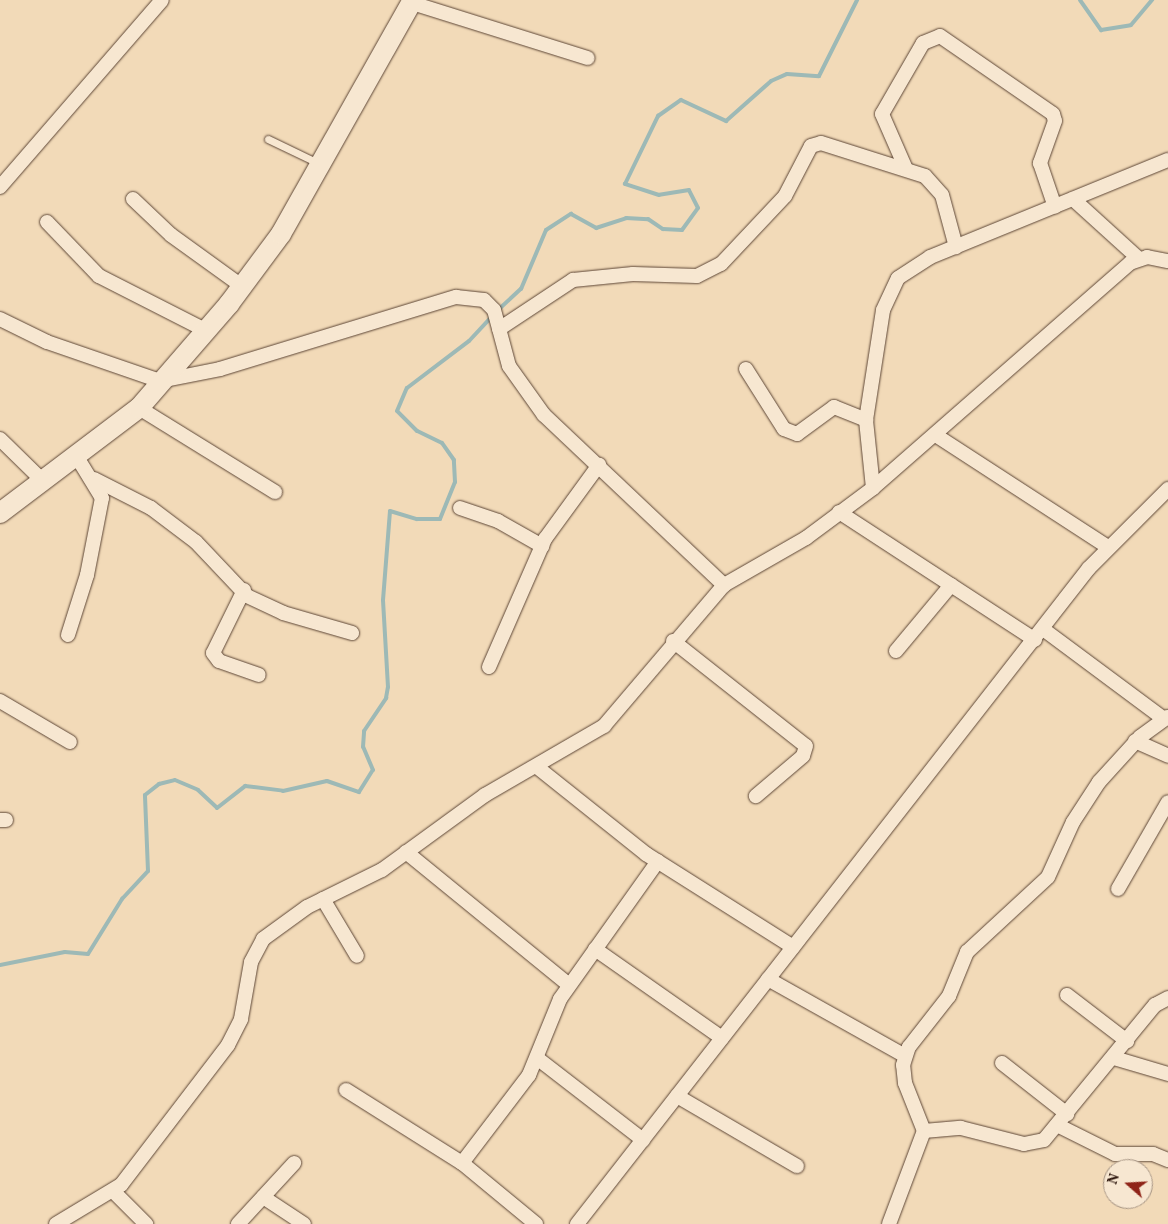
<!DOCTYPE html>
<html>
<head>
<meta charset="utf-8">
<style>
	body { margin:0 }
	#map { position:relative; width:1168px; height:1224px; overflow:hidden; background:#f2dab8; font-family:Vollkorn,serif }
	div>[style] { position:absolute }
	.stream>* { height:4px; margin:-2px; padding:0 2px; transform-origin:2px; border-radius:2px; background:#9db9b6 }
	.roads { filter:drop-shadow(0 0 1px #5d4636) drop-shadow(0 0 1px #5d4636) }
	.lane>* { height:7px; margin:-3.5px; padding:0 3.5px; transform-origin:3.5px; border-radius:3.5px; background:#f7e7d1 }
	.street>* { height:14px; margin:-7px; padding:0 7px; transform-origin:7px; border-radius:7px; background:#f7e7d1 }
	.secondary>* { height:20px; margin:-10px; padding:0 10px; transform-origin:10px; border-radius:10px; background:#f7e7d1 }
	span { translate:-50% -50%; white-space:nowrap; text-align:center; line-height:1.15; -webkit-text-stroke:5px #f7e7d1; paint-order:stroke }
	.north { position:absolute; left:1103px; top:1159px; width:50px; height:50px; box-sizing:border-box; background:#f7e7d1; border:1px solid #a59382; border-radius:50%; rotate:289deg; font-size:14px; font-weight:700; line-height:20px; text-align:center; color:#2b140b }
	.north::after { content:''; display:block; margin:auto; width:18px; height:22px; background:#8f2418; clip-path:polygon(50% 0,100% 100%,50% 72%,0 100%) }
</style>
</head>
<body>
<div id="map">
	<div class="stream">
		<div style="left:1080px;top:0;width:37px;rotate:55deg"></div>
		<div style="left:1101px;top:30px;width:30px;rotate:-9deg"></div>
		<div style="left:1131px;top:25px;width:33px;rotate:-50deg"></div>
		<div style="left:497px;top:311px;width:33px;rotate:-43deg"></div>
		<div style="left:521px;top:289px;width:64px;rotate:-67deg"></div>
		<div style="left:546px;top:230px;width:30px;rotate:-33deg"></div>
		<div style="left:571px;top:214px;width:29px;rotate:29deg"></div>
		<div style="left:596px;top:228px;width:32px;rotate:-18deg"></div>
		<div style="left:626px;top:218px;width:22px;rotate:3deg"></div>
		<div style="left:648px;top:219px;width:18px;rotate:34deg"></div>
		<div style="left:663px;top:229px;width:19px;rotate:3deg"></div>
		<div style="left:682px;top:230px;width:27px;rotate:-54deg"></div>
		<div style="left:698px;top:208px;width:20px;rotate:-117deg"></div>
		<div style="left:689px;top:190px;width:30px;rotate:171deg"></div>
		<div style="left:659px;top:195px;width:36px;rotate:-162deg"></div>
		<div style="left:625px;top:184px;width:76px;rotate:-64.1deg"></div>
		<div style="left:658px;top:116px;width:28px;rotate:-35deg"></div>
		<div style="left:681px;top:100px;width:50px;rotate:25deg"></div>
		<div style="left:726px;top:121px;width:60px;rotate:-41.6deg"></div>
		<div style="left:771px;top:81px;width:17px;rotate:-24deg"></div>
		<div style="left:787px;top:74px;width:32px;rotate:4deg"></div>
		<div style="left:819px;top:76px;width:85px;rotate:-63.4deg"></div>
		<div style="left:0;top:965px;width:66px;rotate:-11.3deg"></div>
		<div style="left:65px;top:952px;width:23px;rotate:5deg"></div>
		<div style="left:88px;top:954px;width:65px;rotate:-58.3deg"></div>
		<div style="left:122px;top:899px;width:38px;rotate:-47deg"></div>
		<div style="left:148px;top:871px;width:76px;rotate:-92.3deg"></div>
		<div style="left:145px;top:795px;width:18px;rotate:-38deg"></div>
		<div style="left:159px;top:784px;width:16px;rotate:-14deg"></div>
		<div style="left:175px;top:780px;width:25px;rotate:23deg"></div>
		<div style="left:198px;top:790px;width:26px;rotate:43deg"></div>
		<div style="left:217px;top:808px;width:36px;rotate:-38deg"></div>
		<div style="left:245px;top:786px;width:38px;rotate:7deg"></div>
		<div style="left:283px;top:791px;width:45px;rotate:-12.8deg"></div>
		<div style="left:327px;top:781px;width:34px;rotate:19deg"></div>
		<div style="left:359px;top:792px;width:26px;rotate:-58deg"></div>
		<div style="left:373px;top:770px;width:25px;rotate:-113deg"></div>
		<div style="left:363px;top:747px;width:16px;rotate:-86deg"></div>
		<div style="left:364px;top:731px;width:40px;rotate:-56deg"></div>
		<div style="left:386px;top:698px;width:11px;rotate:-80deg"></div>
		<div style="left:388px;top:687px;width:87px;rotate:-93.3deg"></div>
		<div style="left:383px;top:600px;width:89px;rotate:-85.5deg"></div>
		<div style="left:390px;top:511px;width:28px;rotate:17deg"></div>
		<div style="left:417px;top:519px;width:23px"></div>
		<div style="left:440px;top:519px;width:40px;rotate:-68deg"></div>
		<div style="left:455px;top:482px;width:22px;rotate:-93deg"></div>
		<div style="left:454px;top:460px;width:21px;rotate:-125deg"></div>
		<div style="left:442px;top:443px;width:28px;rotate:-154deg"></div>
		<div style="left:417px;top:431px;width:28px;rotate:-135deg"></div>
		<div style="left:397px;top:411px;width:25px;rotate:-67deg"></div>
		<div style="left:407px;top:388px;width:78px;rotate:-37.2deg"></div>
		<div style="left:469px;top:341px;width:34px;rotate:-47deg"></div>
	</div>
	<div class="roads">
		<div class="lane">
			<div style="left:268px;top:139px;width:58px;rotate:25.7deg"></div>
		</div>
		<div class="street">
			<div style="left:412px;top:3px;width:184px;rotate:17.4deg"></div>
			<div style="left:906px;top:169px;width:60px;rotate:-113.6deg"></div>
			<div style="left:882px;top:114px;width:82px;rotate:-60deg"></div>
			<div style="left:923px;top:43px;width:18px;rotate:-22deg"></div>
			<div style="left:940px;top:36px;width:137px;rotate:34.6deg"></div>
			<div style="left:1053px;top:114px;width:7px;rotate:74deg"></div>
			<div style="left:1055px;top:121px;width:45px;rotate:109.7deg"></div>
			<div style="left:1040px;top:163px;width:46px;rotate:71.2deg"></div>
			<div style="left:0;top:187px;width:247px;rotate:-49.1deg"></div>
			<div style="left:133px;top:199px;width:52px;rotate:43.5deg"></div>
			<div style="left:171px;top:235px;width:89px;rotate:35.8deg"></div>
			<div style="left:1073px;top:199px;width:88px;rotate:42.2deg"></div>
			<div style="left:47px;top:222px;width:75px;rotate:46.1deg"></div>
			<div style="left:99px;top:276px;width:119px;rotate:27deg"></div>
			<div style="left:0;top:319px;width:52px;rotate:26.1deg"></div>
			<div style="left:47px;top:342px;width:120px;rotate:19deg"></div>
			<div style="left:160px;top:381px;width:61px;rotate:-11.3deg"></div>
			<div style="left:220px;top:369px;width:247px;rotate:-17deg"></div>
			<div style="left:456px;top:297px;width:28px;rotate:6deg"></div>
			<div style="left:484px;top:300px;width:14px;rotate:45deg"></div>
			<div style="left:494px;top:310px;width:58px;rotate:75deg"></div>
			<div style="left:509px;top:366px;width:60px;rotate:54.5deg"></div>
			<div style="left:544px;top:415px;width:248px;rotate:43.4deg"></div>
			<div style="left:499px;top:329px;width:89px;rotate:-33.5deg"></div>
			<div style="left:573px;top:280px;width:60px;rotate:-5.7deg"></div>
			<div style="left:633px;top:274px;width:64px;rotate:1.8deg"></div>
			<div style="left:697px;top:276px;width:27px;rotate:-27deg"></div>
			<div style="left:721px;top:264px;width:93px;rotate:-46.7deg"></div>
			<div style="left:785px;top:196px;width:56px;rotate:-62.5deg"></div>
			<div style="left:811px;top:146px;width:10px;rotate:-17deg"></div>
			<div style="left:821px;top:143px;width:109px;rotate:17.6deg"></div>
			<div style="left:925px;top:176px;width:25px;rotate:48deg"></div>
			<div style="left:942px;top:195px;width:54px;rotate:74.9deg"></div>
			<div style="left:746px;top:369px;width:71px;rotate:57.7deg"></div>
			<div style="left:784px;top:429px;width:14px;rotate:21deg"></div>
			<div style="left:797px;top:434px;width:46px;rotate:-36.1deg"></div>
			<div style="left:834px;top:407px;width:35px;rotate:22deg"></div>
			<div style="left:139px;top:408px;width:160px;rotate:31.7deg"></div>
			<div style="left:937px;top:436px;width:204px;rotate:33deg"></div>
			<div style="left:0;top:439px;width:60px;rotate:44.3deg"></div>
			<div style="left:94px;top:479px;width:64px;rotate:27deg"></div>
			<div style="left:151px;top:508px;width:56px;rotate:37.1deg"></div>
			<div style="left:196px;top:542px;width:74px;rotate:46.6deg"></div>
			<div style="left:247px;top:596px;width:40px;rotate:25deg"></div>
			<div style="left:283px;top:613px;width:72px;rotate:16.2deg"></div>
			<div style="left:873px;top:488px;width:68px;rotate:-95.9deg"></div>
			<div style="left:866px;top:420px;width:111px;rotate:-81.2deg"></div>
			<div style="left:883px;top:310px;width:35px;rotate:-65deg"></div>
			<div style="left:898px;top:278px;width:38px;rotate:-33deg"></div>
			<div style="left:930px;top:257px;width:257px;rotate:-22.2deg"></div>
			<div style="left:460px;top:508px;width:40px;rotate:18.9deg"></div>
			<div style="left:498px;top:521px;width:51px;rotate:29.6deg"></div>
			<div style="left:839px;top:512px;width:234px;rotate:33.1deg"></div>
			<div style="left:244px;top:590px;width:70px;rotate:116.2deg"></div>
			<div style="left:213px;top:653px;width:10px;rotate:53deg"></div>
			<div style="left:219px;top:661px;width:42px;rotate:19.3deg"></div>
			<div style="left:1043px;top:629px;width:151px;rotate:36.6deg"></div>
			<div style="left:68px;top:635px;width:63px;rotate:-72.4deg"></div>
			<div style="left:87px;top:575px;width:78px;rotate:-79deg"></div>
			<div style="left:102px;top:498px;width:48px;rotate:-121.4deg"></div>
			<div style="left:673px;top:641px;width:169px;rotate:38.3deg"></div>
			<div style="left:806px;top:746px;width:10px;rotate:107deg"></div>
			<div style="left:803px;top:756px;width:62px;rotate:139.6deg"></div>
			<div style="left:896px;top:651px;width:86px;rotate:-50.2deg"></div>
			<div style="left:489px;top:667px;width:140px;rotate:-66.4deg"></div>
			<div style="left:545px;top:539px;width:92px;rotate:-53.9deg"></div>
			<div style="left:0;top:701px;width:81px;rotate:30.4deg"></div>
			<div style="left:1135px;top:741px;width:36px;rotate:24deg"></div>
			<div style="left:537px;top:767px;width:139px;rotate:38.6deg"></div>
			<div style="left:646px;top:854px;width:174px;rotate:32.3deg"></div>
			<div style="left:0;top:820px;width:6px"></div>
			<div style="left:406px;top:852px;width:210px;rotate:39.2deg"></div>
			<div style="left:1118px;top:889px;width:100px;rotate:-60.1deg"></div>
			<div style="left:323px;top:899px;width:66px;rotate:59.2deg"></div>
			<div style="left:595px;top:949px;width:155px;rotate:35deg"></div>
			<div style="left:768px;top:979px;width:157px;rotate:29.3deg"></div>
			<div style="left:1067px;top:995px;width:76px;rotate:37.5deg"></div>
			<div style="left:537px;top:1058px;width:134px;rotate:37.7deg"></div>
			<div style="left:1114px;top:1058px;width:56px;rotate:16.5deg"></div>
			<div style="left:1002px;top:1063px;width:83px;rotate:38.1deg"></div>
			<div style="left:346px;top:1090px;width:137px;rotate:32.2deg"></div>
			<div style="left:677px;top:1096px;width:139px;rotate:30.3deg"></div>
			<div style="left:1057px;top:1125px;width:65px;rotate:26.6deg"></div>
			<div style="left:1115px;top:1154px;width:38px"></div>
			<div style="left:1153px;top:1154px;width:16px;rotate:22deg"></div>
			<div style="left:924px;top:1131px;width:37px;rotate:-5deg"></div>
			<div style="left:961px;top:1128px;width:65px;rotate:14.3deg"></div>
			<div style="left:1024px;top:1144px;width:20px;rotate:-11deg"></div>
			<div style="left:1044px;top:1140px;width:175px;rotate:-50.6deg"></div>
			<div style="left:1155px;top:1005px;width:15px;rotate:-28deg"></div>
			<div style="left:113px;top:1191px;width:47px;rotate:45deg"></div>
			<div style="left:263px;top:1197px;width:49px;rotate:33.4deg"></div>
			<div style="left:56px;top:1224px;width:76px;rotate:-31deg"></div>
			<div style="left:121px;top:1185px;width:176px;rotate:-52.6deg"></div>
			<div style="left:228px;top:1045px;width:29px;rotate:-63deg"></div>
			<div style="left:241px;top:1019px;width:58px;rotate:-80deg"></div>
			<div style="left:251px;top:962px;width:26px;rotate:-62deg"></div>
			<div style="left:263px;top:939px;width:54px;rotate:-36deg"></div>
			<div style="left:307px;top:907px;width:84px;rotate:-26.3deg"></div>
			<div style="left:382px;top:870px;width:127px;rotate:-36.1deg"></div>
			<div style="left:485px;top:795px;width:138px;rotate:-30.1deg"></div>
			<div style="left:604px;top:726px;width:185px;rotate:-49.6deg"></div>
			<div style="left:724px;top:585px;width:95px;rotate:-29.8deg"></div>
			<div style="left:806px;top:538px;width:84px;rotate:-36.7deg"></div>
			<div style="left:873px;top:488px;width:342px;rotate:-41.2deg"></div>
			<div style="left:1130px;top:263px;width:18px;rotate:-19deg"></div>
			<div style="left:1147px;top:257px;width:21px;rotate:11deg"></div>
			<div style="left:238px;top:1224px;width:83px;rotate:-47.4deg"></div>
			<div style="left:536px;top:1224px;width:96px;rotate:-140.5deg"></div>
			<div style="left:462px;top:1163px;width:111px;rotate:-52.7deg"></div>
			<div style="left:529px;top:1075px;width:82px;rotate:-67.8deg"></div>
			<div style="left:560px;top:999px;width:169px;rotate:-54.6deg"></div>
			<div style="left:577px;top:1224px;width:832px;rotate:-52.03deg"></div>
			<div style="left:1089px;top:568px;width:112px;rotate:-45deg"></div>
			<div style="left:889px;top:1224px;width:99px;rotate:-69.4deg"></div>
			<div style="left:924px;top:1131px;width:52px;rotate:-111.6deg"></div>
			<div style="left:905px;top:1083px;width:18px;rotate:-96deg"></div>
			<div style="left:903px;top:1065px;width:19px;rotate:-72deg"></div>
			<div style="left:909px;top:1047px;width:65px;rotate:-51.9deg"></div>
			<div style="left:949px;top:996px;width:48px;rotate:-67.8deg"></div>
			<div style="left:967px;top:952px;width:110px;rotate:-42.8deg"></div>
			<div style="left:1048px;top:877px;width:60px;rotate:-65.6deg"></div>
			<div style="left:1073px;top:822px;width:48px;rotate:-57deg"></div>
			<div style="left:1099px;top:782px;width:61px;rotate:-47.7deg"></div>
			<div style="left:1140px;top:737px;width:34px;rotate:-36deg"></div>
		</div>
		<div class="secondary">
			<div style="left:0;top:513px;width:174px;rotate:-37.1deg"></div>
			<div style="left:139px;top:408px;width:138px;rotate:-49.1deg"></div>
			<div style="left:229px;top:304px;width:87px;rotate:-53.4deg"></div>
			<div style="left:281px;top:234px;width:269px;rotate:-60.6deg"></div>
		</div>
	</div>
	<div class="north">N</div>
</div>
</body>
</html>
